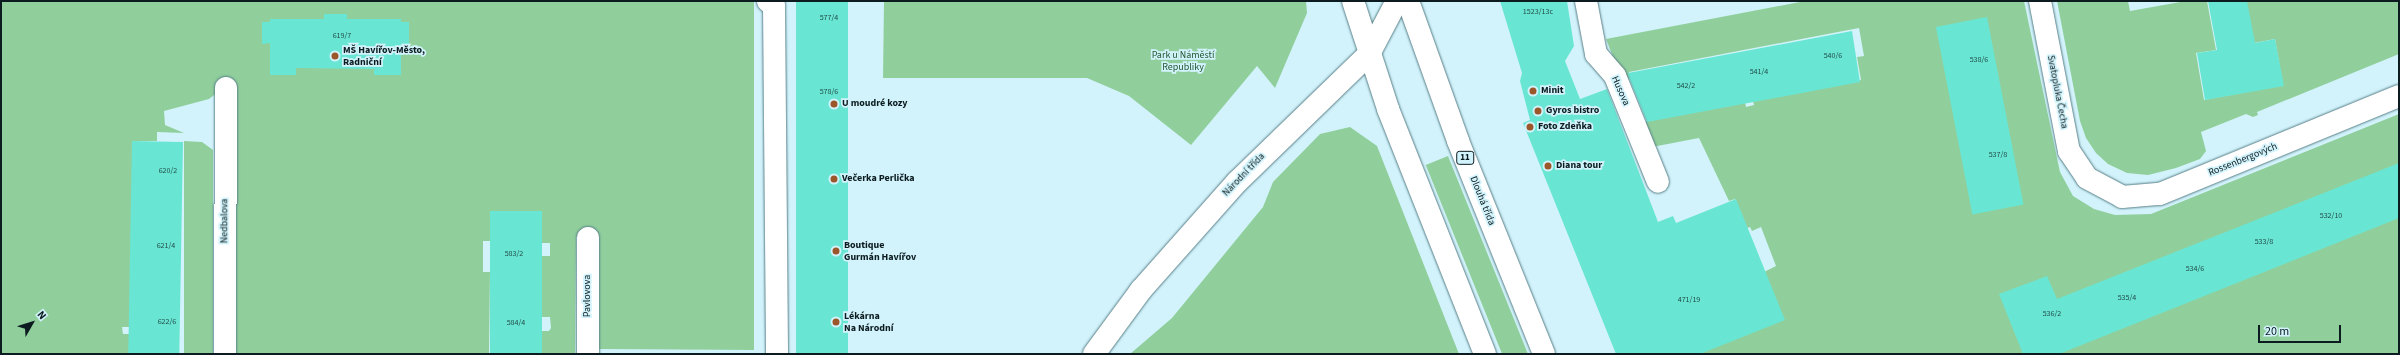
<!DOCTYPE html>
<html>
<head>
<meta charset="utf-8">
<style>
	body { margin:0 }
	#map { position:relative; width:2400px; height:355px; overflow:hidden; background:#d2f3fb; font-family:"Source Sans 3",sans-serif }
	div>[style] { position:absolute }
	.green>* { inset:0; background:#90cf9c; transform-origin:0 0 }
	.building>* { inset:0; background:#69e6d3; transform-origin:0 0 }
	.roads { filter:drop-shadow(0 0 1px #577e87) drop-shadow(0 0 1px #577e87) }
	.minor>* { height:22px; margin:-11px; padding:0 11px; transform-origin:11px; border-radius:11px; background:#fff }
	.primary>* { height:22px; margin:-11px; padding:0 11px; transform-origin:11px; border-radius:11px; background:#fff }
	.dots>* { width:11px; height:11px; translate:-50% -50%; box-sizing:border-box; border:2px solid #d2f3fb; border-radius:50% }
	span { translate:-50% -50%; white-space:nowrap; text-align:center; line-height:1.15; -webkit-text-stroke:3.5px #d2f3fb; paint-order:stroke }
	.number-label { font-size:8px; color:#224e4c }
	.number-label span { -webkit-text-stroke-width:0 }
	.shield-label span { padding:1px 3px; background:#d2f3fb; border:1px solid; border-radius:3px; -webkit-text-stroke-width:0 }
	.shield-label { font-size:9px; color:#0b1b1f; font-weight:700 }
	.poi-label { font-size:10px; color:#0b1b1f; font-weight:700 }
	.left { translate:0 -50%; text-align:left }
	.park-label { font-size:10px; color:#20562e }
	.street-label { font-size:10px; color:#0b1b1f }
	.frame { position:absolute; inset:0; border:2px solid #0b1b1f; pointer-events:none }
	.north { position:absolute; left:12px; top:303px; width:40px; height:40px; -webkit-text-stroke:3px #d2f3fb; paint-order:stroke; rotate:51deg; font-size:11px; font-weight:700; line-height:16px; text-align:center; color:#0b1b1f }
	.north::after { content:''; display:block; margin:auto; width:14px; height:18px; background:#0b1b1f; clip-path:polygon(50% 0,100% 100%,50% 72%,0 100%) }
	.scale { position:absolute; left:2258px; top:325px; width:83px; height:18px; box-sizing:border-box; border:2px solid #0b1b1f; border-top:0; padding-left:5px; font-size:12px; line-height:14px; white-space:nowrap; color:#0b1b1f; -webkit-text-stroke:3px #d2f3fb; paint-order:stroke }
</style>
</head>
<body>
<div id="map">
	<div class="green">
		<div style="clip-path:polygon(1px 1px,754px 1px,754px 350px,598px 349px,598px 237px,576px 237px,575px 354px,542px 354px,542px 331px,549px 331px,551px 328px,550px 317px,542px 317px,542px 256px,550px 256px,550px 243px,542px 243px,542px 211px,491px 211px,490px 241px,483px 241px,483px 272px,490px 272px,489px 354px,234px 354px,218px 92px,209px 99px,164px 111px,165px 125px,184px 133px,157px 132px,157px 141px,132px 141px,132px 327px,122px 327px,123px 334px,132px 334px,132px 353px,1px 353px)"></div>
		<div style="clip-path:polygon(884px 1px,1306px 1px,1307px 13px,1275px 88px,1257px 66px,1191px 145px,1129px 96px,1087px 78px,883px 78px)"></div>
		<div style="clip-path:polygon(1805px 1px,2024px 1px,2060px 172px,2073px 196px,2094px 209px,2115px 215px,2151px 214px,2399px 114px,2399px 354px,1699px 354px,1764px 272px,1776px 266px,1761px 227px,1752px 231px,1750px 227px,1747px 228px,1735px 199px,1729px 201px,1699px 138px,1652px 147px,1639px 123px,1745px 102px,1746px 107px,1754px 105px,1753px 101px,1861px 80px,1857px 57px,1864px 56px,1859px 28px,1629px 72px,1630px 79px,1623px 82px,1606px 39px)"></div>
		<div style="clip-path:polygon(2057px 1px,2128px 1px,2130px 11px,2186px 1px,2207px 1px,2216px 50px,2196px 53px,2204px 100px,2283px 85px,2275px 39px,2254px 43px,2245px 1px,2399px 1px,2399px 54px,2257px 112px,2258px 115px,2253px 117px,2246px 114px,2201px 132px,2206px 151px,2200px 159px,2176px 168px,2148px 175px,2127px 173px,2108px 164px,2096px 153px,2086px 138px,2080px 121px)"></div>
		<div style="clip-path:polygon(1350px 127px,1377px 146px,1459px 354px,1130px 354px,1172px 318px,1263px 207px,1273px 182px,1320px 134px)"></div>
		<div style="clip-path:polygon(184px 141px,202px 142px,213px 150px,213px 354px,184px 354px)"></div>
		<div style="left:1448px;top:156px;width:214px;height:24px;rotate:68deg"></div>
	</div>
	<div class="building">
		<div style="left:796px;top:1px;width:52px;height:353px"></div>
		<div style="clip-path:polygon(1500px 1px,1567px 1px,1574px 46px,1565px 61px,1580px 99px,1607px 89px,1658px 222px,1673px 216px,1676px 223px,1736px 199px,1785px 320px,1700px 354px,1616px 354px,1523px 123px,1530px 120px,1520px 81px,1522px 73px)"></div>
		<div style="clip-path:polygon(2208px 1px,2247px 1px,2255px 43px,2275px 39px,2284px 86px,2205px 100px,2197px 53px,2217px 50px)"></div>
		<div style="clip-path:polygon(324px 14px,347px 14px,347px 19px,401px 19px,401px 22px,409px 22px,409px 44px,401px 44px,401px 75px,374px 75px,374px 69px,296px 68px,296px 75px,270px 75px,270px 43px,262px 44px,262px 22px,270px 22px,270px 19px,324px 19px)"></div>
		<div style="left:1987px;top:17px;width:191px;height:52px;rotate:79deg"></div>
		<div style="clip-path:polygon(1852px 31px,1860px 82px,1647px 122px,1629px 78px,1628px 73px)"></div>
		<div style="left:132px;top:141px;width:51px;height:213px;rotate:1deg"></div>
		<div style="clip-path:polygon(2399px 163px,2399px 218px,2059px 354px,2023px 354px,1999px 294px,2047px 276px,2057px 299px)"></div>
		<div style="left:490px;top:211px;width:52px;height:143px"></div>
	</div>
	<div class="roads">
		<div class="minor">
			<div style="left:768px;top:1px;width:8px;rotate:40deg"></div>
			<div style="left:774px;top:6px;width:348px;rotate:89.5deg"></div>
			<div style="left:1586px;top:1px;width:54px;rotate:79.3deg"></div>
			<div style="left:1596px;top:54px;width:29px;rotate:49deg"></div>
			<div style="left:1615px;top:76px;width:114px;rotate:67.9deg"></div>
			<div style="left:2040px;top:1px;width:153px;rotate:79.1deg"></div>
			<div style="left:2069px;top:151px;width:32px;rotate:56deg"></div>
			<div style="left:2087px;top:178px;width:40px;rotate:28deg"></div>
			<div style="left:2122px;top:197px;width:38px;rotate:-5deg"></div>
			<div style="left:2160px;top:194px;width:258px;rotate:-22.3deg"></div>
			<div style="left:588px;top:238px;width:116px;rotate:90deg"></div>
			<div style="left:225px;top:354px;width:266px;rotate:-89.8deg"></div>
			<div style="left:1094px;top:354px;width:79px;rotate:-53.7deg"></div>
			<div style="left:1141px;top:290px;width:144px;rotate:-48.4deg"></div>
			<div style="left:1237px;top:182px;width:184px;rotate:-44.1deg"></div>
		</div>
		<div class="primary">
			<div style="left:1353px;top:1px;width:114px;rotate:72deg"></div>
			<div style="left:1388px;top:109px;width:264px;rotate:68.4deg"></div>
			<div style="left:1408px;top:1px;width:149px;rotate:70.3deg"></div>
			<div style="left:1458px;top:141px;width:230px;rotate:68deg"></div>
			<div style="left:1369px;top:54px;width:60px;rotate:-62.2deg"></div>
		</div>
	</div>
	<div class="dots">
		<div style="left:335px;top:56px;background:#9b572a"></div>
		<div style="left:1533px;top:91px;background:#9b572a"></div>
		<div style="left:834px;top:104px;background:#9b572a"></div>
		<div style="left:1538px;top:111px;background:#9b572a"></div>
		<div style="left:1530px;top:127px;background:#9b572a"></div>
		<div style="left:1548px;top:166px;background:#9b572a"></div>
		<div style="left:834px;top:179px;background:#9b572a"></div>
		<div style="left:836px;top:251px;background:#9b572a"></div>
		<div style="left:836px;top:322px;background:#9b572a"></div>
	</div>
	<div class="number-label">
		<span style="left:1538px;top:12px">1523/13c</span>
		<span style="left:829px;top:18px">577/4</span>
		<span style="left:342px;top:36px">619/7</span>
		<span style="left:1833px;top:56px">540/6</span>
		<span style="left:1979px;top:60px">538/6</span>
		<span style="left:1759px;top:72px">541/4</span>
		<span style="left:1686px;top:86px">542/2</span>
		<span style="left:829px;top:92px">578/6</span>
		<span style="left:1998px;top:155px">537/8</span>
		<span style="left:168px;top:171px">620/2</span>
		<span style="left:2331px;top:216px">532/10</span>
		<span style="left:2264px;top:242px">533/8</span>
		<span style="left:166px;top:246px">621/4</span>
		<span style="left:514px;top:254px">583/2</span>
		<span style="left:2195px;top:269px">534/6</span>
		<span style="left:2127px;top:298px">535/4</span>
		<span style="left:1689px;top:300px">471/19</span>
		<span style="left:2052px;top:314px">536/2</span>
		<span style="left:167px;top:322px">622/6</span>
		<span style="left:516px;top:323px">584/4</span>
	</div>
	<div class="shield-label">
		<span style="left:1465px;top:158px">11</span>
	</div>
	<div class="poi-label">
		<span class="left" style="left:343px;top:56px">MŠ Havířov-Město,<br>Radniční</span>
		<span class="left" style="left:1541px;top:91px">Minit</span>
		<span class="left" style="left:842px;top:104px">U moudré kozy</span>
		<span class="left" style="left:1546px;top:111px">Gyros bistro</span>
		<span class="left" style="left:1538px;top:127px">Foto Zdeňka</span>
		<span class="left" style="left:1556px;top:166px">Diana tour</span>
		<span class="left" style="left:842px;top:179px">Večerka Perlička</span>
		<span class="left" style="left:844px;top:251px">Boutique<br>Gurmán Havířov</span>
		<span class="left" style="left:844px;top:322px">Lékárna<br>Na Národní</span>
	</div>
	<div class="park-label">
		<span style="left:1183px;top:61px">Park u Náměstí<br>Republiky</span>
	</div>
	<div class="street-label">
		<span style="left:1620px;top:91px;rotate:66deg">Husova</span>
		<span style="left:2057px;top:92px;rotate:79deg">Svatopluka Čecha</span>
		<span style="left:2243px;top:160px;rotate:-22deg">Rossenbergových</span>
		<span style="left:1244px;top:175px;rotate:-46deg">Národní třída</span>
		<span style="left:1482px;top:201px;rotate:68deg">Dlouhá třída</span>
		<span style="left:225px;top:221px;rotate:-90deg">Nedbalova</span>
		<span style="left:588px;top:296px;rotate:-90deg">Pavlovova</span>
	</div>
	<div class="frame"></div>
	<div class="north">N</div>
	<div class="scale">20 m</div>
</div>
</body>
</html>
